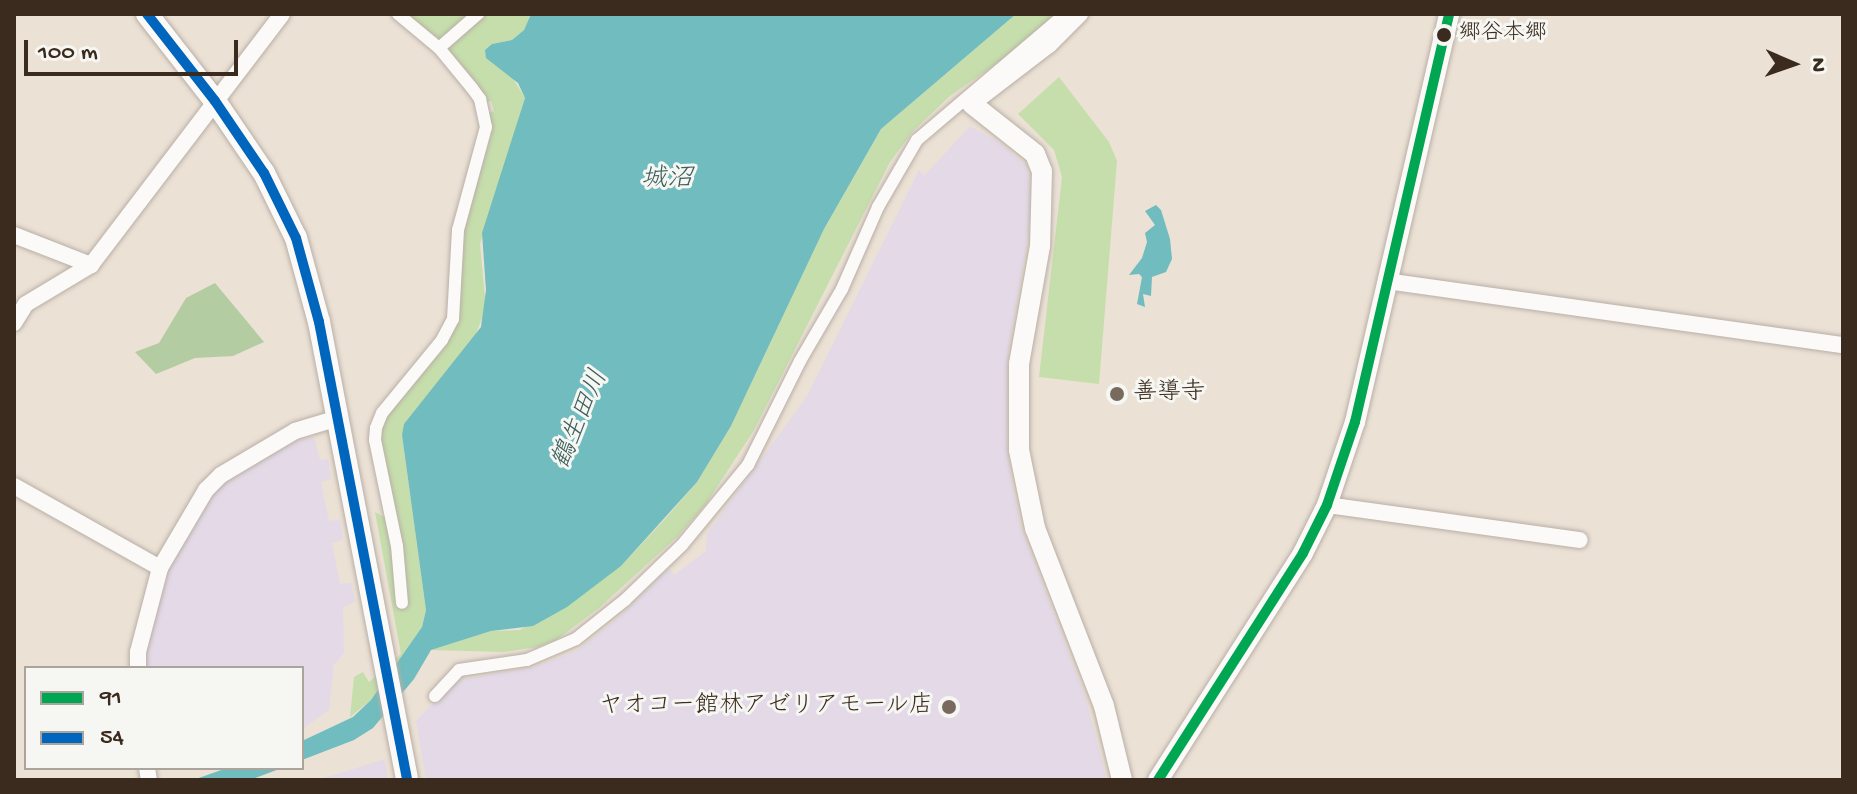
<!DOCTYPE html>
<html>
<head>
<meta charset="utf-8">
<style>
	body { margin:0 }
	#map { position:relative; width:1857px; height:794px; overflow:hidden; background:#ece1d5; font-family:"Gochi Hand","Klee One",sans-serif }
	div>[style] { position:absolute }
	.built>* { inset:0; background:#e4dae7 }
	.green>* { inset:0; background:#c6deac }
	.forest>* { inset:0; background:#b3cca1 }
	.water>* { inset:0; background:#70bcbf }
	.roads { filter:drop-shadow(0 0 2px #b8afa6) drop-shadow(0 0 2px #b8afa6) }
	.pedestrian>* { height:12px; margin:-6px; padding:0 6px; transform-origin:6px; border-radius:6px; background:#fcfaf9 }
	.minor>* { height:16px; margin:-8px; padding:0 8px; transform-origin:8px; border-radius:8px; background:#fcfaf9 }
	.tertiary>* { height:20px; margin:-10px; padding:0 10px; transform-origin:10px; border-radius:10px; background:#fcfaf9 }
	.secondary>* { height:22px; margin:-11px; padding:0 11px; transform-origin:11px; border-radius:11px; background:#fcfaf9 }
	.bus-1>* { height:10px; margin:-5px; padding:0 5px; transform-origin:5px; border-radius:5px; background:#00a651 }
	.bus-2>* { height:10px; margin:-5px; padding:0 5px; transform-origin:5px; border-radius:5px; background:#0065bd }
	.dots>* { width:22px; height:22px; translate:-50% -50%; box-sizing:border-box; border:4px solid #f6f6f2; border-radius:50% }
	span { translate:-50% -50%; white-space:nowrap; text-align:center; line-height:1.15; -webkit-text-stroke:6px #f6f6f2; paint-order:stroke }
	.bus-label { font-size:22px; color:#3b2a1e }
	.left { translate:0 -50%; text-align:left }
	.poi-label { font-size:24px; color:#3b2a1e }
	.right { translate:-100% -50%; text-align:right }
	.water-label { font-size:26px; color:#3b5e5b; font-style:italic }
	.frame { position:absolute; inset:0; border:16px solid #3b2a1e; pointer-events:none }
	.legend { position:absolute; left:24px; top:666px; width:280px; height:104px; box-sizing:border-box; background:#f6f6f2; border:2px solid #aba49d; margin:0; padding:10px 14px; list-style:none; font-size:24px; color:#3b2a1e }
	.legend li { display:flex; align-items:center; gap:16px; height:40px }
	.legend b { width:40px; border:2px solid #aba49d }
	.north { position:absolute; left:1753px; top:24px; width:80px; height:80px; -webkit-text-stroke:6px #f6f6f2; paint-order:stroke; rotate:92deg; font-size:22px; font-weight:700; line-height:32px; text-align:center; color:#3b2a1e }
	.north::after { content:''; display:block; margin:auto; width:28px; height:36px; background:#3b2a1e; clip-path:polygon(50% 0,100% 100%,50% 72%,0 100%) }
	.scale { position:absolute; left:24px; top:40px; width:214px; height:36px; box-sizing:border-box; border:4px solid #3b2a1e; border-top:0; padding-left:10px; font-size:24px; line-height:28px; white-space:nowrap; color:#3b2a1e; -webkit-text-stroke:6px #f6f6f2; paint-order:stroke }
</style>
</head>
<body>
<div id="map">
	<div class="built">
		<div style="clip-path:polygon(970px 126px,1003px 145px,1027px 166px,1032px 198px,1028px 237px,1008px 355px,1007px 443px,1011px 476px,1021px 527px,1086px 699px,1107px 780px,426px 780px,416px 721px,446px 689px,459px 680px,537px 666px,576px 651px,616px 620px,669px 568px,674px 575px,706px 551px,707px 534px,807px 396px,919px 170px,924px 176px)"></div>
		<div style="clip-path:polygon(314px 437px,320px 460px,328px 459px,331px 479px,321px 482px,329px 521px,340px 519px,343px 540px,332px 543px,340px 584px,352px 583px,355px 602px,343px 607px,344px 653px,334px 665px,329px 710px,302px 729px,302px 668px,145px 668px,144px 656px,164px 578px,216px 488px,287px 443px)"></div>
		<div style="clip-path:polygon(385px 759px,388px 780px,318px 780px,324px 778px)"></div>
	</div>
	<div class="green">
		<div style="clip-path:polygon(403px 14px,472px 14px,436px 43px)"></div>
		<div style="clip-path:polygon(487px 14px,531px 14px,524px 30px,512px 40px,492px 44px,525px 98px,480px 244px,486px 308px,473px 341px,402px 435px,426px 610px,422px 627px,371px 700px,350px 717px,354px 677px,363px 672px,369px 682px,401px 654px,375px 512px,388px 519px,380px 433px,383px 420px,449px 339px,458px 319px,464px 228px,491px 135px,488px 113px,494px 111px,491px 101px,485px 102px,444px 49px)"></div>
		<div style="clip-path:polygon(1016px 14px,1058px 14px,1022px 46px,950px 96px,913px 131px,890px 162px,754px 430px,706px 504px,678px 536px,599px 608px,556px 640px,538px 647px,503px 652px,431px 650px,491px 631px,520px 630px,621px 566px,665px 519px,697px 482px,731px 426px,824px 229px,881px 129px)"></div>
		<div style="clip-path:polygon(1059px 77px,1109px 142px,1117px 161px,1099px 384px,1039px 377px,1062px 177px,1054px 150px,1018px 114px)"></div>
	</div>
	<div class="forest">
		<div style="clip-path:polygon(215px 283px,264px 342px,233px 356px,195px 358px,156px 374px,135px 352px,159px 343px,186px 298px)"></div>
	</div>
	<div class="water">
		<div style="clip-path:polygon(531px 14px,1016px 14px,881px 129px,824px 229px,731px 426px,697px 482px,621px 566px,567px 607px,533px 626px,491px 631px,431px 650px,414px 679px,373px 728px,354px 740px,302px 760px,302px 741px,353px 717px,371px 700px,422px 627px,426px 610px,402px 435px,404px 424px,481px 327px,486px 290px,482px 233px,525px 98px,518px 83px,486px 58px,485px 50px,492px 44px,512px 40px,524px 30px)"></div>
		<div style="clip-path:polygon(1156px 205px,1161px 210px,1170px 239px,1172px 259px,1166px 272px,1152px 277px,1151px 296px,1143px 294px,1145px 307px,1137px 304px,1142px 277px,1139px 274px,1129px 275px,1142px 258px,1147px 242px,1145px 233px,1155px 225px,1145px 211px)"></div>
		<div style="clip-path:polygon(227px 768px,282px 768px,250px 780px,193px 780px)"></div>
	</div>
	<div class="roads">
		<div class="pedestrian">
			<div style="left:398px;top:14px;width:53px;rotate:39.7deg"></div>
			<div style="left:439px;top:48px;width:52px;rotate:50.5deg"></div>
			<div style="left:472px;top:88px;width:14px;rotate:54deg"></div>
			<div style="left:480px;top:99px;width:29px;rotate:78deg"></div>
			<div style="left:486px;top:127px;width:107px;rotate:105.2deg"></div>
			<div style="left:458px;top:230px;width:89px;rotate:93.2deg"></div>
			<div style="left:453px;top:319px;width:24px;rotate:118deg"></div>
			<div style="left:442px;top:340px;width:94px;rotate:129.4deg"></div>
			<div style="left:382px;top:413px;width:16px;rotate:112deg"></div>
			<div style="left:376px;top:428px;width:12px;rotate:95deg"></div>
			<div style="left:375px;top:440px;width:108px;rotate:78.3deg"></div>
			<div style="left:397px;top:546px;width:57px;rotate:85deg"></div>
			<div style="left:439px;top:48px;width:52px;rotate:-41.1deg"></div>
			<div style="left:435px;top:696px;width:35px;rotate:-47deg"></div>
			<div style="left:459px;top:670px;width:69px;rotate:-8.4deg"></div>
			<div style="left:527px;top:660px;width:53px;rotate:-23.2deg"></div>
			<div style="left:576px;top:639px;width:63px;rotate:-38.5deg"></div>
			<div style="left:625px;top:600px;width:79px;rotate:-44deg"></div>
			<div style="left:682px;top:545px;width:104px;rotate:-50.5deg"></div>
			<div style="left:748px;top:465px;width:116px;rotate:-63.4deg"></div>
			<div style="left:800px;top:361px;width:83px;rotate:-59.7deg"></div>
			<div style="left:842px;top:289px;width:90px;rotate:-66.3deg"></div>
			<div style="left:878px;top:207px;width:78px;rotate:-59.8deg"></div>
			<div style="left:917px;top:140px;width:194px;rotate:-40.4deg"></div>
		</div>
		<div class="minor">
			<div style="left:972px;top:104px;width:97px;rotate:-37.5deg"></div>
			<div style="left:1049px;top:45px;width:44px;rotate:-45deg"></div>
			<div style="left:14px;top:235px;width:83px;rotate:21.3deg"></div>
			<div style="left:1386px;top:281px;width:461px;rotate:8deg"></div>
			<div style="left:14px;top:323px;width:22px;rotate:-58deg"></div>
			<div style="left:26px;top:304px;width:76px;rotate:-31deg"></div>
			<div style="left:91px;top:265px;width:315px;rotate:-52.7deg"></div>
			<div style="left:14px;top:486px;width:167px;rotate:29.3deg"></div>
			<div style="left:1327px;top:505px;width:255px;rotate:7.9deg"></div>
			<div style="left:138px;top:668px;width:16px;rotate:-90deg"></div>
			<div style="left:138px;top:652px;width:87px;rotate:-75.3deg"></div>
			<div style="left:160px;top:568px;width:91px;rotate:-59.5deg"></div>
			<div style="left:206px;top:490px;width:21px;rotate:-45deg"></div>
			<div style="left:221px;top:475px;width:86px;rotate:-30.7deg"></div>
			<div style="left:295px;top:431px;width:45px;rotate:-16.8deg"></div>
			<div style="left:147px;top:768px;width:12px;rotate:81deg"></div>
		</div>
		<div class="tertiary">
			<div style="left:972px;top:104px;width:80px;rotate:38.4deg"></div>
			<div style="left:1035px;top:154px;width:18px;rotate:68deg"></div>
			<div style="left:1042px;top:171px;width:75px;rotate:91.5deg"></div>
			<div style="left:1040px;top:246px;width:120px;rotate:100.1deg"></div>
			<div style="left:1019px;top:364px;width:86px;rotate:90deg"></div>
			<div style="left:1019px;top:450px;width:80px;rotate:78.4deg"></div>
			<div style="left:1035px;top:528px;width:191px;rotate:68.8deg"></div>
			<div style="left:1104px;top:706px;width:76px;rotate:76.3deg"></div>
			<div style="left:1158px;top:780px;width:269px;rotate:-57.4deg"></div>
			<div style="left:1303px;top:553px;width:54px;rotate:-63.4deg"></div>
			<div style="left:1327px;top:505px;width:88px;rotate:-71.4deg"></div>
			<div style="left:1355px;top:422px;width:419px;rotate:-77deg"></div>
		</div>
		<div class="secondary">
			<div style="left:147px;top:14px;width:110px;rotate:52deg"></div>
			<div style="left:215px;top:101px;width:87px;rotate:55.8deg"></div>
			<div style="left:264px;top:173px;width:72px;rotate:63.8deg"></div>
			<div style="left:296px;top:238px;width:87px;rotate:74.7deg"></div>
			<div style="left:319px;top:322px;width:466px;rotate:79.1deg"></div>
		</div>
	</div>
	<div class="bus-1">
		<div style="left:1158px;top:780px;width:269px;rotate:-57.4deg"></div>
		<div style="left:1303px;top:553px;width:54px;rotate:-63.4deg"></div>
		<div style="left:1327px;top:505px;width:88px;rotate:-71.4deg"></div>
		<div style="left:1355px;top:422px;width:419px;rotate:-77deg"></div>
	</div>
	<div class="bus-2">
		<div style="left:147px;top:14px;width:110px;rotate:52deg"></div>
		<div style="left:215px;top:101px;width:87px;rotate:55.8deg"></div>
		<div style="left:264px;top:173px;width:72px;rotate:63.8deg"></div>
		<div style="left:296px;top:238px;width:87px;rotate:74.7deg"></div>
		<div style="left:319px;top:322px;width:466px;rotate:79.1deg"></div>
	</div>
	<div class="dots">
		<div style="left:1444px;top:35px;background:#3b2a1e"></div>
		<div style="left:1117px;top:394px;background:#796a5e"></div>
		<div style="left:949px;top:707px;background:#796a5e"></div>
	</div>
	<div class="bus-label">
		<span class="left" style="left:1459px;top:35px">郷谷本郷</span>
	</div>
	<div class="poi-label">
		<span class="left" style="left:1133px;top:394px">善導寺</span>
		<span class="right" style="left:933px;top:707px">ヤオコー館林アゼリアモール店</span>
	</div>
	<div class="water-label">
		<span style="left:667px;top:181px">城沼</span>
		<span style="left:582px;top:420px;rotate:-67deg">鶴生田川</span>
	</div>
	<div class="frame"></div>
	<ul class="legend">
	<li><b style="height:10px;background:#00a651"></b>91</li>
	<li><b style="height:10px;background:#0065bd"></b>54</li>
	</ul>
	<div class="north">N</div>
	<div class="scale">100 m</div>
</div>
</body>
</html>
